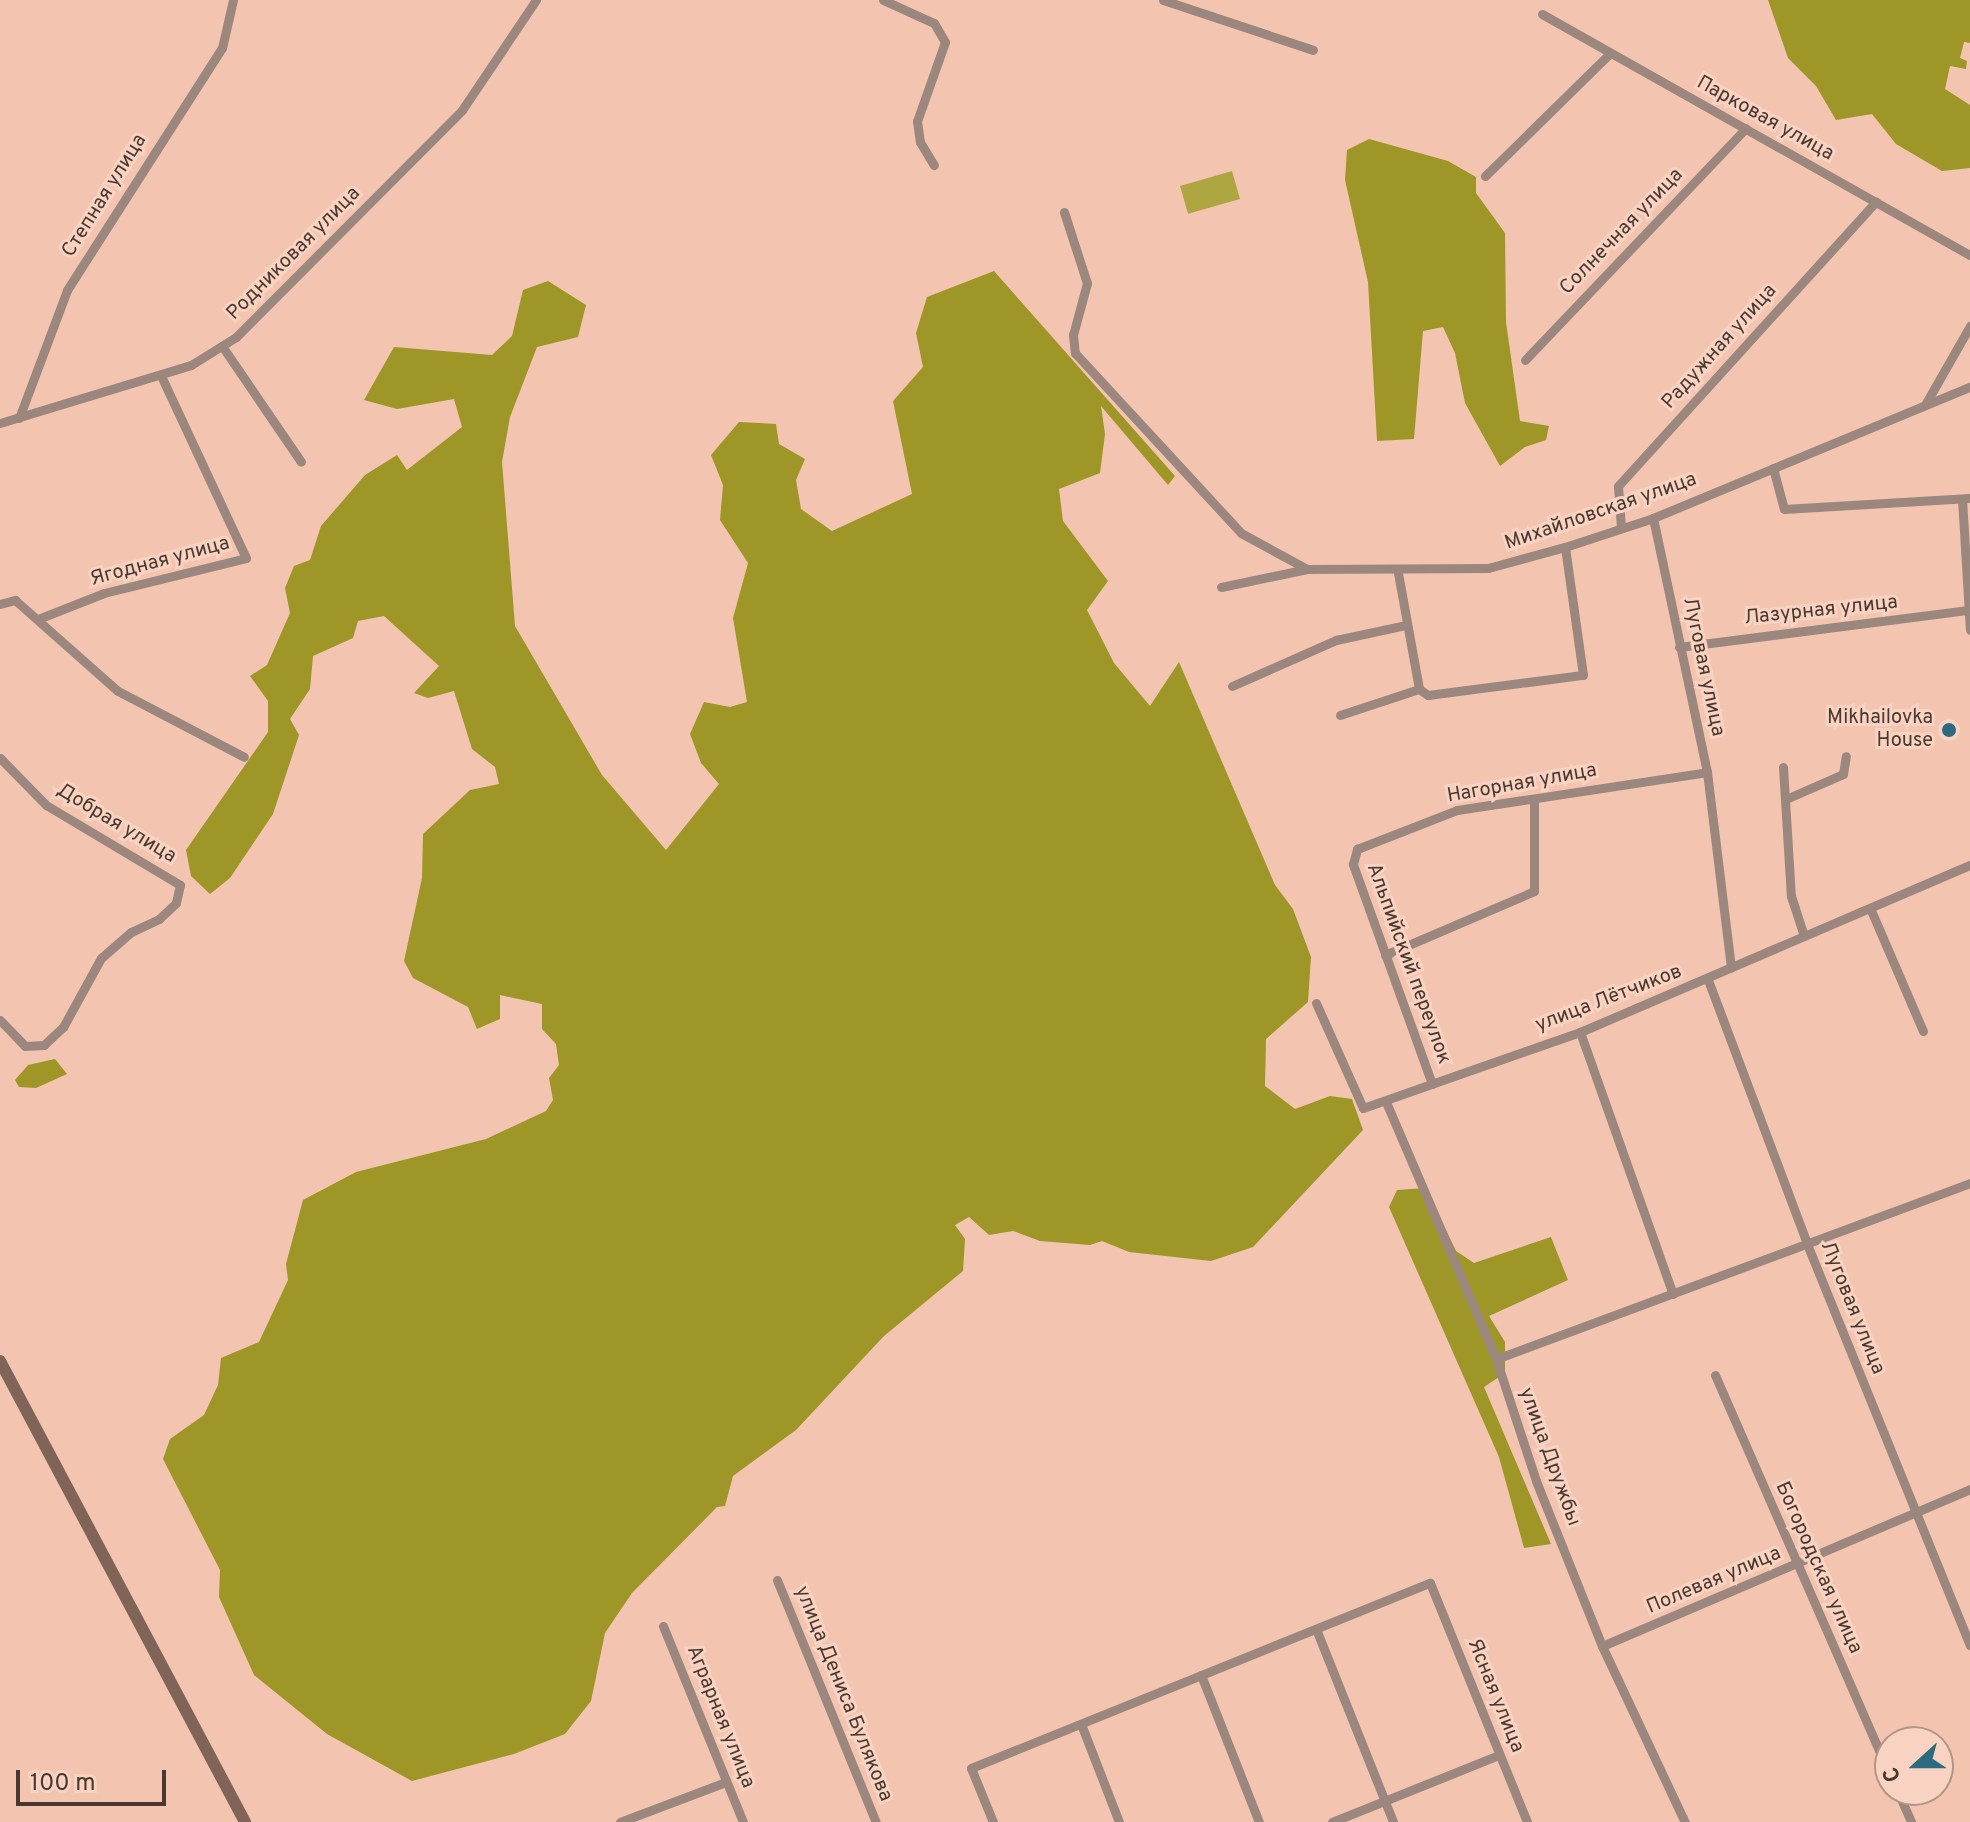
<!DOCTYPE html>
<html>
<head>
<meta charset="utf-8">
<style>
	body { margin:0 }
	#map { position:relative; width:1970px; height:1822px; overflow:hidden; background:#f3c4af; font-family:Overpass,sans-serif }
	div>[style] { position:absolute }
	.green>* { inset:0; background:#ada641; transform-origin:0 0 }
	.forest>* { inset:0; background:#9e9626 }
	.minor>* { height:9px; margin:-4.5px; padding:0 4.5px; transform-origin:4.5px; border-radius:4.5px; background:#9b877e }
	.secondary>* { height:12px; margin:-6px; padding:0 6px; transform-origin:6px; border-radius:6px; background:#816458 }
	.dots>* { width:22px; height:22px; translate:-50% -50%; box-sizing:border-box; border:4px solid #f9d3c2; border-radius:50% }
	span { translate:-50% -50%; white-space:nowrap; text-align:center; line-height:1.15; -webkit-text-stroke:6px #f9d3c2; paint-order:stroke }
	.street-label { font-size:20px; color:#4a372f }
	.poi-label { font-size:20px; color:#4a372f }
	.right { translate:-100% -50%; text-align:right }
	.north { position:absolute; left:1874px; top:1726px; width:80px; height:80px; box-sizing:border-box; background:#f9d3c2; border:2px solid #b39587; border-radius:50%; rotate:249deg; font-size:22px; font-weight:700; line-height:32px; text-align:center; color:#4a372f }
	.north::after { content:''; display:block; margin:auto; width:28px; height:36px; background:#2d6a80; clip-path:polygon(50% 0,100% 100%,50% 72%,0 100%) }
	.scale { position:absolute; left:16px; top:1770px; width:150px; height:36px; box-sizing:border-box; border:4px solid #4a372f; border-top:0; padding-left:10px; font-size:24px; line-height:28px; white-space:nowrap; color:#4a372f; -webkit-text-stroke:6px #f9d3c2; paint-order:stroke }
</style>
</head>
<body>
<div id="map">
	<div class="green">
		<div style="left:1232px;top:171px;width:29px;height:54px;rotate:74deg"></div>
	</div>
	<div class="forest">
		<div style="clip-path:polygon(1768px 0,1970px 0,1970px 43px,1964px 42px,1960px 58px,1967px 61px,1966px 69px,1950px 66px,1945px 89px,1970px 105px,1970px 168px,1942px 171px,1896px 144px,1872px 114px,1836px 120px,1816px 86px,1788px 58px)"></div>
		<div style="clip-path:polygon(1369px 139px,1448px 161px,1476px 177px,1476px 193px,1505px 233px,1506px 322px,1520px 421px,1549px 426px,1546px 440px,1525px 447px,1500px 466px,1465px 403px,1455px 353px,1443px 327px,1423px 331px,1414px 439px,1377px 441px,1368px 282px,1345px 180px,1347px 150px)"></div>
		<div style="clip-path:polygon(994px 271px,1175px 476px,1168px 485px,1101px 406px,1105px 434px,1100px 473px,1059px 489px,1063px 521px,1108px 581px,1087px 610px,1114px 663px,1150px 706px,1179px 662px,1275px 885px,1293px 909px,1311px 957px,1308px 1002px,1266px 1039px,1265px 1086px,1295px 1109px,1330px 1096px,1352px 1099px,1363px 1130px,1253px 1247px,1211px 1261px,1129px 1252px,1102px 1241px,1090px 1245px,1040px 1241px,1013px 1231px,989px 1235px,969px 1217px,955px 1225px,965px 1239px,963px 1271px,884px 1336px,796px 1430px,733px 1476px,725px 1506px,717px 1507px,632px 1593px,605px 1633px,591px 1701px,565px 1734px,514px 1754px,412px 1781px,327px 1734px,254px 1675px,219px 1597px,220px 1570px,163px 1459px,170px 1439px,204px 1415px,218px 1385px,221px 1358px,259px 1342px,288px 1280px,286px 1264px,303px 1200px,356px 1172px,486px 1139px,546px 1111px,553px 1100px,549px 1078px,559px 1065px,556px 1044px,542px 1029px,542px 1004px,500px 995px,500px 1019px,477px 1029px,468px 1007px,413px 978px,404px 961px,422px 878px,423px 834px,470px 790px,499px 784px,495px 767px,472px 749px,454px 691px,428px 698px,414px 693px,439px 666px,384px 616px,358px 621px,353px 638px,313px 656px,310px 689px,290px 719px,299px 735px,273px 814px,230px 878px,210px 894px,191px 876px,186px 850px,268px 732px,268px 701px,250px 676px,267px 665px,290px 613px,285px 588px,294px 566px,310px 560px,321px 526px,365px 475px,397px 455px,407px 470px,462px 427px,454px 399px,397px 409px,364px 400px,394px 347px,492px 355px,512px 336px,523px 290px,548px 281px,586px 305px,578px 337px,537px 347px,510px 417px,502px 462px,515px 626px,602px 775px,666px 850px,719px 784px,701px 763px,690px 734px,704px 702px,730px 707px,747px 702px,733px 618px,748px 563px,720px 520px,723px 485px,711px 455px,739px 422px,776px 424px,779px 444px,805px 459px,796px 480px,801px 509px,832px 531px,912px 494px,893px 401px,923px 367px,916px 333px,927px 297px)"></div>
		<div style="clip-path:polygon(55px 1059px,67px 1074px,36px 1088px,19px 1087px,15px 1080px,28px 1065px)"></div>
		<div style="clip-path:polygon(1426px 1188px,1456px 1251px,1474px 1263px,1551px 1237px,1568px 1280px,1489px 1316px,1505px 1342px,1505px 1373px,1484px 1387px,1551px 1544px,1524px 1548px,1499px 1457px,1389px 1207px,1397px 1190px)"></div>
	</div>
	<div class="minor">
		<div style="left:883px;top:0;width:56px;rotate:24.3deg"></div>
		<div style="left:934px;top:23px;width:22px;rotate:60deg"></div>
		<div style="left:945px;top:42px;width:84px;rotate:109.5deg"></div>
		<div style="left:917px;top:121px;width:21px;rotate:82deg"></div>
		<div style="left:920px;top:142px;width:27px;rotate:59deg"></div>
		<div style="left:1163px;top:0;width:158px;rotate:18.4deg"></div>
		<div style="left:1542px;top:14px;width:491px;rotate:29.4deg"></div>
		<div style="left:1485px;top:176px;width:175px;rotate:-44.5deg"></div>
		<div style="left:1064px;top:212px;width:75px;rotate:72.1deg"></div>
		<div style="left:1087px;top:283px;width:54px;rotate:105.1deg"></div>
		<div style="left:1073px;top:335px;width:18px;rotate:84deg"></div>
		<div style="left:1075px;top:353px;width:245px;rotate:47.3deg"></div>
		<div style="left:1241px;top:533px;width:75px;rotate:28.6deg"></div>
		<div style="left:1307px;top:569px;width:181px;rotate:-0.3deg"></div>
		<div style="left:1488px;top:568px;width:80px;rotate:-15.3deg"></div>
		<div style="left:1565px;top:547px;width:93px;rotate:-18.2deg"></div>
		<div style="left:1653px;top:518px;width:343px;rotate:-22.5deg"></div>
		<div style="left:222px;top:346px;width:140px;rotate:55.7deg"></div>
		<div style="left:1525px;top:360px;width:320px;rotate:-46.4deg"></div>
		<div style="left:1926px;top:403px;width:89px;rotate:-60.3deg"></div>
		<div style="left:19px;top:418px;width:137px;rotate:-69.4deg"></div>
		<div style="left:67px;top:290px;width:287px;rotate:-57.4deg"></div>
		<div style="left:222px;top:48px;width:49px;rotate:-77.1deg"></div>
		<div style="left:0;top:423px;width:200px;rotate:-16.9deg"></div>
		<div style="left:191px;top:365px;width:53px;rotate:-31.9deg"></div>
		<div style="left:236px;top:337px;width:320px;rotate:-45.1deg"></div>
		<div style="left:462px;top:110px;width:133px;rotate:-56.1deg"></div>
		<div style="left:1773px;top:468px;width:42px;rotate:75deg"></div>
		<div style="left:1784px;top:509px;width:186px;rotate:-3.4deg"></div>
		<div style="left:1962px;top:499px;width:131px;rotate:86.5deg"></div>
		<div style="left:1653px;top:518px;width:260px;rotate:78deg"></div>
		<div style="left:1707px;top:772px;width:197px;rotate:83deg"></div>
		<div style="left:1621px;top:528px;width:42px;rotate:-94.1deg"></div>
		<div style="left:1618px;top:486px;width:384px;rotate:-47.8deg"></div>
		<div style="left:1398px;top:573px;width:118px;rotate:79.7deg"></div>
		<div style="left:1221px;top:587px;width:88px;rotate:-11.8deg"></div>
		<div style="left:0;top:604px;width:16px;rotate:-15deg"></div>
		<div style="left:15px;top:600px;width:137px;rotate:41.5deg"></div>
		<div style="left:118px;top:691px;width:142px;rotate:27.6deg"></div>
		<div style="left:38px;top:619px;width:71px;rotate:-21.5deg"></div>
		<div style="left:104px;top:593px;width:146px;rotate:-13.8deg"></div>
		<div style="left:246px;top:558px;width:201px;rotate:-115deg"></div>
		<div style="left:1679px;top:647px;width:290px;rotate:-7.3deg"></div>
		<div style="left:1232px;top:686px;width:114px;rotate:-23.9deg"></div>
		<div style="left:1336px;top:640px;width:72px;rotate:-12.1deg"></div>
		<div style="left:1340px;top:715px;width:83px;rotate:-18.2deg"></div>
		<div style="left:1419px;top:689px;width:11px;rotate:34deg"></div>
		<div style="left:1428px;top:695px;width:156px;rotate:-7.4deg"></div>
		<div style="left:1583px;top:675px;width:129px;rotate:-98deg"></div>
		<div style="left:0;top:758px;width:66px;rotate:45.6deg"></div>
		<div style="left:46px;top:805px;width:156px;rotate:30.8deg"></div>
		<div style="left:180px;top:885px;width:18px;rotate:103deg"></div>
		<div style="left:176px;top:903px;width:23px;rotate:137deg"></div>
		<div style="left:159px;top:919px;width:31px;rotate:155deg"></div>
		<div style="left:131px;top:932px;width:40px;rotate:139deg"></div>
		<div style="left:101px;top:958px;width:79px;rotate:118.8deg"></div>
		<div style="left:63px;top:1027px;width:26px;rotate:137deg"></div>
		<div style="left:44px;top:1045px;width:19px;rotate:177deg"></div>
		<div style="left:25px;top:1046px;width:36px;rotate:-134deg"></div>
		<div style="left:1783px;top:767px;width:129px;rotate:86.5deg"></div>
		<div style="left:1791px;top:896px;width:42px;rotate:72deg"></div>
		<div style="left:1786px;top:799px;width:62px;rotate:-23.7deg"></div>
		<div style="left:1843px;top:774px;width:18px;rotate:-81deg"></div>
		<div style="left:1870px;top:908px;width:134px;rotate:66.7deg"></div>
		<div style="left:1385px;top:955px;width:162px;rotate:-23.2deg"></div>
		<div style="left:1534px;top:891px;width:92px;rotate:-90deg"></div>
		<div style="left:1708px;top:980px;width:282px;rotate:69.4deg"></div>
		<div style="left:1807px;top:1244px;width:433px;rotate:67.9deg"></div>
		<div style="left:1316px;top:1003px;width:115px;rotate:65.9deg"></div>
		<div style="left:1363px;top:1108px;width:230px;rotate:-19.3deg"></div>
		<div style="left:1580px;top:1032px;width:424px;rotate:-23.2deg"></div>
		<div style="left:1580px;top:1032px;width:278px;rotate:70.5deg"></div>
		<div style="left:1432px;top:1084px;width:234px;rotate:-109.8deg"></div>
		<div style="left:1353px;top:864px;width:16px;rotate:-75deg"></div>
		<div style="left:1357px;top:849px;width:107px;rotate:-21.3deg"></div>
		<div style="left:1457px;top:810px;width:253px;rotate:-8.6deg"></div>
		<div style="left:1386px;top:1102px;width:280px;rotate:66.8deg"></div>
		<div style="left:1496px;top:1359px;width:128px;rotate:71.8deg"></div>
		<div style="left:1536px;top:1481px;width:178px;rotate:68.2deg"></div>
		<div style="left:1602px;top:1646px;width:195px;rotate:64.8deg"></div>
		<div style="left:1496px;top:1359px;width:506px;rotate:-20.37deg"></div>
		<div style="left:1715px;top:1375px;width:437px;rotate:66.4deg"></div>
		<div style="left:777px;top:1580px;width:261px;rotate:67.8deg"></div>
		<div style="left:663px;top:1626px;width:212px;rotate:67.8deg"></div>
		<div style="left:1316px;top:1629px;width:208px;rotate:68.2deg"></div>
		<div style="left:1602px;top:1646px;width:400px;rotate:-23.1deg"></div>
		<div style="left:1201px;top:1675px;width:158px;rotate:68.5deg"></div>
		<div style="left:1081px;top:1724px;width:105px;rotate:68.8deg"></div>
		<div style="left:1897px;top:1790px;width:35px;rotate:66deg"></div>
		<div style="left:620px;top:1822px;width:113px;rotate:-20.7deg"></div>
		<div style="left:993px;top:1822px;width:58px;rotate:-112.2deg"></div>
		<div style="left:971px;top:1768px;width:495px;rotate:-22deg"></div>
		<div style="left:1430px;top:1583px;width:258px;rotate:67.9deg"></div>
		<div style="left:1332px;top:1822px;width:180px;rotate:-21.9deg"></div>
	</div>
	<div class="secondary">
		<div style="left:0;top:1361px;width:522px;rotate:62.01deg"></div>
	</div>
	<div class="dots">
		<div style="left:1949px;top:730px;background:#2d6a80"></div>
	</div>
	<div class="street-label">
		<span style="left:1765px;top:119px;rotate:29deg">Парковая улица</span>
		<span style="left:105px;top:196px;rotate:-58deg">Степная улица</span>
		<span style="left:1622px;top:232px;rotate:-46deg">Солнечная улица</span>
		<span style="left:294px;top:254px;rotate:-45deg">Родниковая улица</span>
		<span style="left:1720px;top:347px;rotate:-48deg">Радужная улица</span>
		<span style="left:1601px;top:512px;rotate:-19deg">Михайловская улица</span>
		<span style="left:160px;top:562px;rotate:-15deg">Ягодная улица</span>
		<span style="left:1821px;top:611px;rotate:-6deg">Лазурная улица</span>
		<span style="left:1703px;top:667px;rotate:78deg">Луговая улица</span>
		<span style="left:1522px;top:784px;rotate:-10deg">Нагорная улица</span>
		<span style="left:116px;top:824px;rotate:31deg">Добрая улица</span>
		<span style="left:1408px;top:964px;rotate:70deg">Альпийский переулок</span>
		<span style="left:1609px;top:999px;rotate:-21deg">улица Лётчиков</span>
		<span style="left:1852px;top:1308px;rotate:68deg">Луговая улица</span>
		<span style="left:1549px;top:1457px;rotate:70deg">улица Дружбы</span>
		<span style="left:1818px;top:1568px;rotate:66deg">Богородская улица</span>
		<span style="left:1714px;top:1581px;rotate:-23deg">Полевая улица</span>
		<span style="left:843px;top:1694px;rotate:68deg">улица Дениса Булякова</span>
		<span style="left:1495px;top:1696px;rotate:68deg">Ясная улица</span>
		<span style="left:720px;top:1717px;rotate:68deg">Аграрная улица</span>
	</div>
	<div class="poi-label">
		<span class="right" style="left:1933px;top:730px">Mikhailovka<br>House</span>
	</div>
	<div class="north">С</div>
	<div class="scale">100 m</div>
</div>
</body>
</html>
